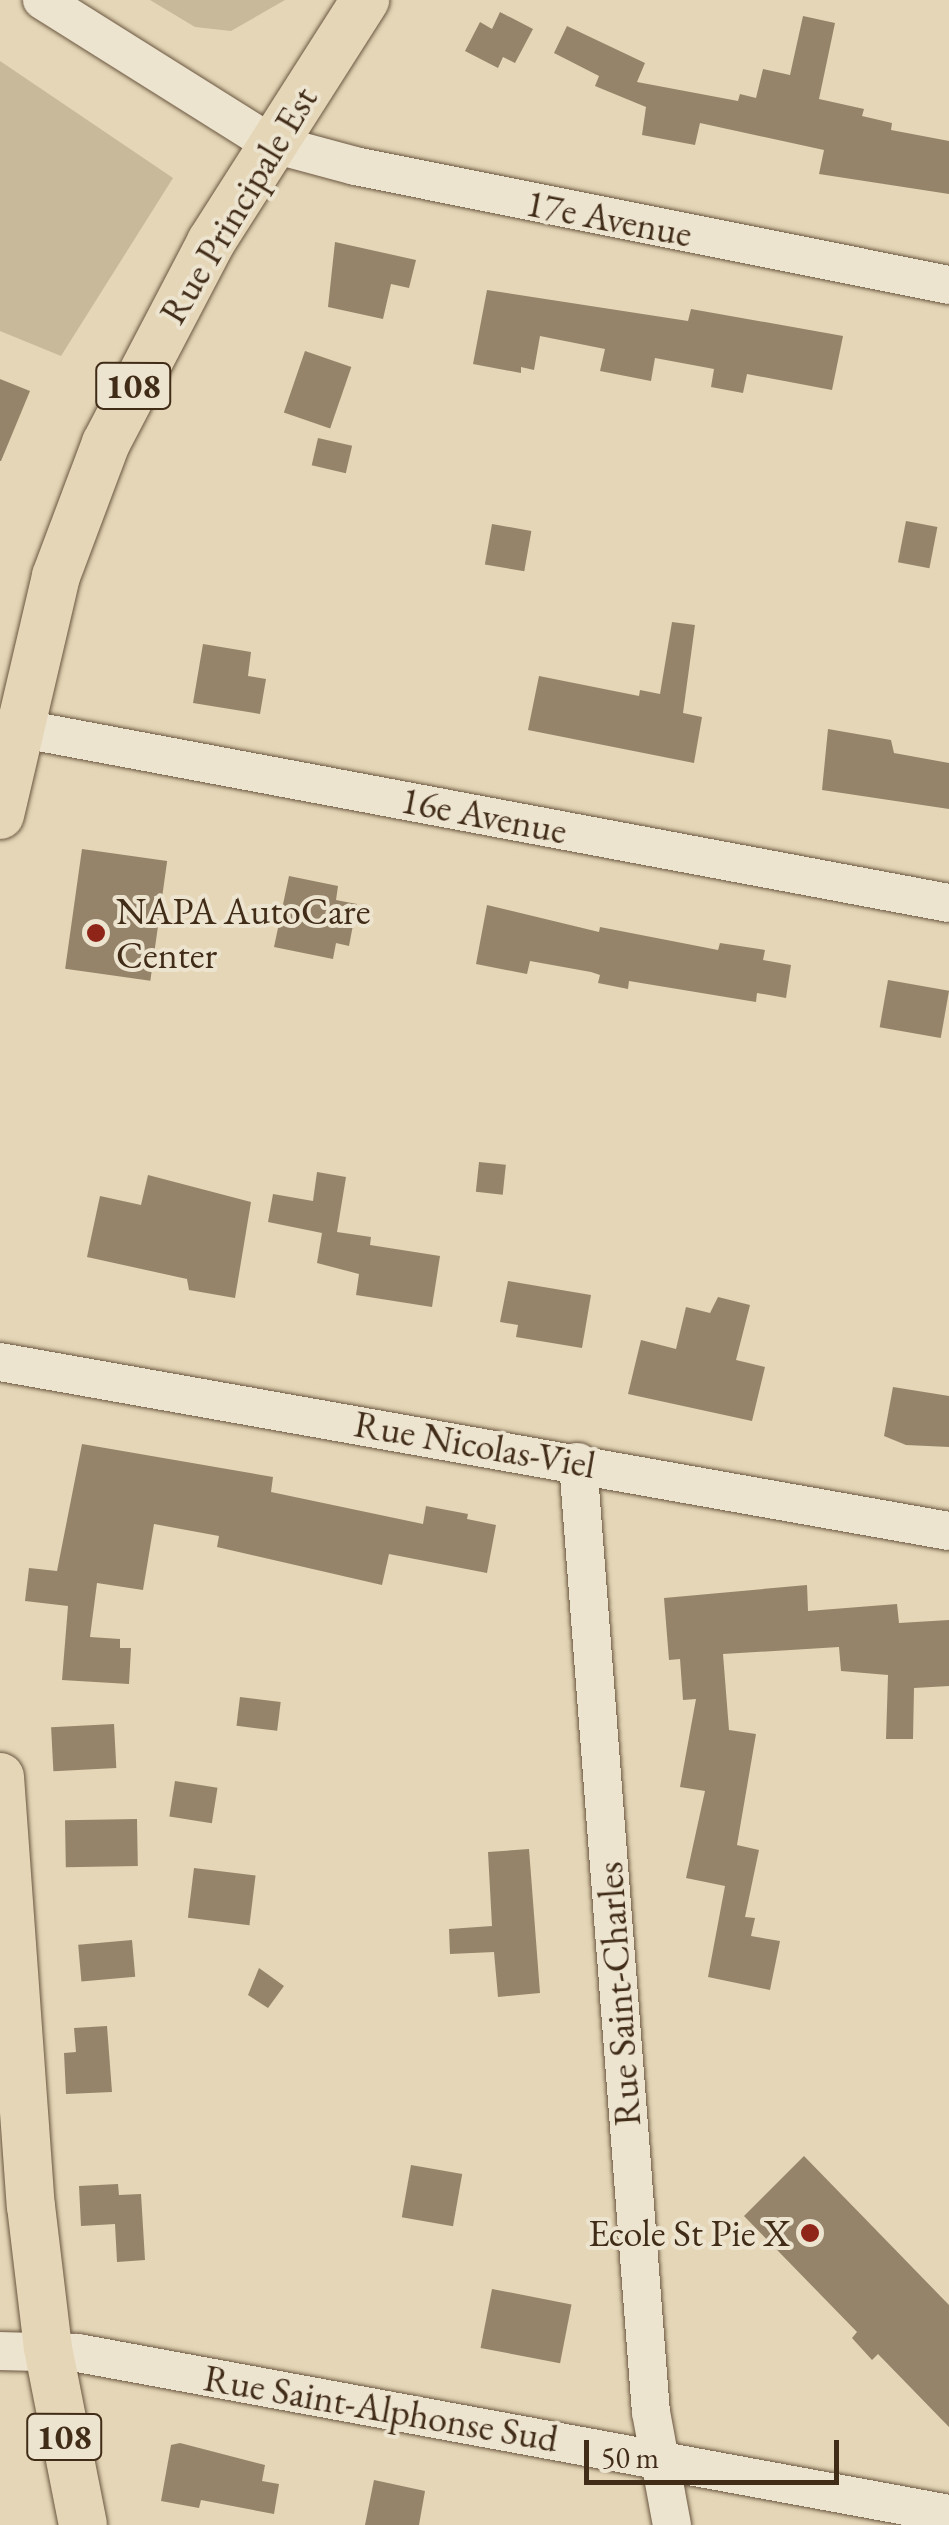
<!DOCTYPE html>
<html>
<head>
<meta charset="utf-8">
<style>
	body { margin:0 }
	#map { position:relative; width:949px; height:2525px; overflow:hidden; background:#e4d6b6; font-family:"EB Garamond",serif }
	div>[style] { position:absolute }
	.green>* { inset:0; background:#c8b99b }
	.building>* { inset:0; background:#96846a; transform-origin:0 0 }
	.roads { filter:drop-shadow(0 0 2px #6a5640) drop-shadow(0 0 2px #6a5640) }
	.minor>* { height:38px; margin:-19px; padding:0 19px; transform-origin:19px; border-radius:19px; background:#ede4d0 }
	.major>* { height:48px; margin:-24px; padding:0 24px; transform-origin:24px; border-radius:24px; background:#e4d6b6 }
	.dots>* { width:28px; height:28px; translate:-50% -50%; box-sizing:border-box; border:5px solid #ede4d0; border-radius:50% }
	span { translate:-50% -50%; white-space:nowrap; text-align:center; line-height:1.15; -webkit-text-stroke:8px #ede4d0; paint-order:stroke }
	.shield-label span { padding:2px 8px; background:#ede4d0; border:2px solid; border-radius:8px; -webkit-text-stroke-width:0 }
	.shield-label { font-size:35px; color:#412c18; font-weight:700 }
	.street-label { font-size:38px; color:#412c18 }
	.poi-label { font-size:38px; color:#412c18 }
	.left { translate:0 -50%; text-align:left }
	.right { translate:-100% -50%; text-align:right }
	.scale { position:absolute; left:584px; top:2440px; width:255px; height:45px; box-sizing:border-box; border:5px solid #412c18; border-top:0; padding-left:12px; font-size:30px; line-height:35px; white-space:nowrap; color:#412c18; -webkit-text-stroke:8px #ede4d0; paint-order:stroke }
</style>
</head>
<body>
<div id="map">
	<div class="green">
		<div style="clip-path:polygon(150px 0,285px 0,231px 31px,195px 27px)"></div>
		<div style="clip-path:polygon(0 61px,173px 178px,61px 356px,0 331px)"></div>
	</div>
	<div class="building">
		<div style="clip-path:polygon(500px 12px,533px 29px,515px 63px,503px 57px,498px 68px,465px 51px,480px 22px,492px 29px)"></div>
		<div style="clip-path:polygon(803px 16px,835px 23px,819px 99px,864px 109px,862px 116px,892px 123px,891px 130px,949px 141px,949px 194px,819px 174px,824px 150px,700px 123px,695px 145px,642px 135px,646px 107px,595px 86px,599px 76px,554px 53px,567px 26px,645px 63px,637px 82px,738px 101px,740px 94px,756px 98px,763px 69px,790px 75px)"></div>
		<div style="clip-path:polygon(335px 242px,416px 260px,409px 288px,391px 284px,383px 319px,328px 307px)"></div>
		<div style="clip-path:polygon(487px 290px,688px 321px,691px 309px,843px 336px,832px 390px,747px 374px,743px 393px,711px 387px,714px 369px,655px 358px,651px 381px,600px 371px,605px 349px,540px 336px,534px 370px,521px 367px,521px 373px,473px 364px)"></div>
		<div style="left:305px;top:351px;width:49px;height:65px;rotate:19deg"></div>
		<div style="clip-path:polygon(0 379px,30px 391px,1px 461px,0 461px)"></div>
		<div style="left:318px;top:438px;width:35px;height:28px;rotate:13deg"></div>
		<div style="left:906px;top:521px;width:32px;height:42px;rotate:11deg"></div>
		<div style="left:492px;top:524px;width:40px;height:41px;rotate:10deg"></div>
		<div style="clip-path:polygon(672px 622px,695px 625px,683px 713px,702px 717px,694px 763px,528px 730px,539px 676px,639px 696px,640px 690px,660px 694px)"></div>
		<div style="clip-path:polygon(203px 644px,251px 652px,248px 676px,266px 679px,260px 714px,193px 703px)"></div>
		<div style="clip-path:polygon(828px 729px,891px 740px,894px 753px,949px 763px,949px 809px,822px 790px)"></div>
		<div style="left:82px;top:849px;width:86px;height:121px;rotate:8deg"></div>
		<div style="clip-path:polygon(289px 876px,338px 886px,336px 900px,357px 904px,349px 946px,336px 943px,333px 959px,274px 947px)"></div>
		<div style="clip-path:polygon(487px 905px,599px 932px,600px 927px,718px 950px,720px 943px,765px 950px,763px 960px,791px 965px,786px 998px,757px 993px,756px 1002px,629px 981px,628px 989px,598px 983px,600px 975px,591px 972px,530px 961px,527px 974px,476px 964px)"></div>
		<div style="left:888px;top:980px;width:62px;height:48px;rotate:10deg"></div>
		<div style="left:479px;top:1162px;width:27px;height:30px;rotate:6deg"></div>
		<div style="clip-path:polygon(317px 1172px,346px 1177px,337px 1232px,371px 1237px,370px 1245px,440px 1256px,432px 1307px,356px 1295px,359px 1274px,317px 1263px,322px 1233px,268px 1222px,273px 1194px,313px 1201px)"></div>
		<div style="clip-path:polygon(148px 1175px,251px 1202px,235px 1298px,189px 1290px,187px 1279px,87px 1257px,100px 1196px,141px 1205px)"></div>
		<div style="clip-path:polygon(508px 1281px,591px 1295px,582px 1348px,516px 1337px,518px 1325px,500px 1322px)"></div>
		<div style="clip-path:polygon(718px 1297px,750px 1305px,736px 1360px,765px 1367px,752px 1421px,628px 1394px,641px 1340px,676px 1349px,686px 1307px,710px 1313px)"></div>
		<div style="clip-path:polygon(893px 1387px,949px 1396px,949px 1447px,906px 1445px,884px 1436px)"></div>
		<div style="clip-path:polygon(82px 1444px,273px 1477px,271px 1492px,423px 1524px,426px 1506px,468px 1514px,467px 1519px,496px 1525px,487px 1573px,389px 1554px,382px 1585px,217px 1547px,219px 1536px,154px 1524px,143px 1590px,97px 1583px,90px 1637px,120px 1639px,120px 1648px,131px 1648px,129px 1684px,62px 1680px,68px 1606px,25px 1601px,29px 1568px,57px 1571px)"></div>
		<div style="clip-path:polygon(807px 1585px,808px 1611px,897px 1604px,899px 1623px,949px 1620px,949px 1686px,914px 1688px,913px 1739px,886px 1739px,888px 1675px,841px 1671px,839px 1647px,723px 1654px,729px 1730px,756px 1734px,737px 1845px,759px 1850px,745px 1917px,755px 1918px,751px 1936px,780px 1941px,770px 1990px,708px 1977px,725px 1886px,686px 1878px,705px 1791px,680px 1787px,696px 1699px,683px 1700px,680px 1659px,669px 1660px,664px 1598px)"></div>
		<div style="left:240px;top:1697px;width:41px;height:29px;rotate:7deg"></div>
		<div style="left:114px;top:1724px;width:44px;height:63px;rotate:87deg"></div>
		<div style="left:175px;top:1781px;width:43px;height:36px;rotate:9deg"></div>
		<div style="left:137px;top:1819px;width:47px;height:72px;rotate:89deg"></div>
		<div style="clip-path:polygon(529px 1849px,540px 1993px,498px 1997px,494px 1952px,450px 1954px,449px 1929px,492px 1926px,488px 1852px)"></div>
		<div style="left:194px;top:1868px;width:62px;height:50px;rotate:7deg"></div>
		<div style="left:132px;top:1940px;width:37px;height:54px;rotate:85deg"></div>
		<div style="clip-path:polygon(259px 1968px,284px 1986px,268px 2008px,248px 1995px)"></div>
		<div style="clip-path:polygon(107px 2026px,112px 2092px,66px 2094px,64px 2053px,76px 2052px,74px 2028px)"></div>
		<div style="clip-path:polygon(804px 2156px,949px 2305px,949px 2427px,878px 2354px,872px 2360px,852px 2338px,857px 2332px,744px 2216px)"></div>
		<div style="left:411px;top:2165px;width:52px;height:53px;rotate:10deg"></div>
		<div style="clip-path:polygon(118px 2184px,119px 2195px,141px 2194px,145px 2260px,117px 2262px,115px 2224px,81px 2226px,79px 2186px)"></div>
		<div style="left:492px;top:2289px;width:81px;height:60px;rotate:11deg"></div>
		<div style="clip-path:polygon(180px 2443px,265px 2465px,262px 2481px,279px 2484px,274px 2514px,201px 2500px,199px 2508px,161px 2501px,171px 2445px)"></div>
		<div style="clip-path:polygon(374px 2480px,425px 2491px,419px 2525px,365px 2525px)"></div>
	</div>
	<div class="roads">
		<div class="minor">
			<div style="left:42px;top:0;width:269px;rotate:32.1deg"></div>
			<div style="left:270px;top:143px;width:88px;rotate:15.1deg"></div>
			<div style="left:355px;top:166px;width:606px;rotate:11.33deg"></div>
			<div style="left:18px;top:728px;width:947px;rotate:10.65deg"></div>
			<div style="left:0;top:1362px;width:964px;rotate:10.1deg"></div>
			<div style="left:578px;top:1462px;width:953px;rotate:85.61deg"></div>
			<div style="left:651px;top:2412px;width:115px;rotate:79.5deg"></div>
			<div style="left:0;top:2351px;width:78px;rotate:1.5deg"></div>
			<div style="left:78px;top:2353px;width:886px;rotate:10.47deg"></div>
		</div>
		<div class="major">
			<div style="left:0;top:815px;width:245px;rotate:-76.8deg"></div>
			<div style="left:56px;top:576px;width:142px;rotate:-69.4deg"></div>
			<div style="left:106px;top:443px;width:227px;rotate:-62.4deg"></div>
			<div style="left:211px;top:242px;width:287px;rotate:-57.5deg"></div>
			<div style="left:0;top:1777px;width:430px;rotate:85.9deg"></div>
			<div style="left:31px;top:2206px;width:143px;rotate:83.2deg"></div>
			<div style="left:48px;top:2348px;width:180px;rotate:78.8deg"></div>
		</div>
	</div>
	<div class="dots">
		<div style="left:96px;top:933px;background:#8f2418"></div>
		<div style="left:810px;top:2233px;background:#8f2418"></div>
	</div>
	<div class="shield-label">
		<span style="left:133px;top:386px">108</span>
		<span style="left:64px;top:2437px">108</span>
	</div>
	<div class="street-label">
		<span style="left:238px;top:205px;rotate:-59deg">Rue Principale Est</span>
		<span style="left:609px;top:218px;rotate:11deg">17e Avenue</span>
		<span style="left:484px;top:815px;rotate:11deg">16e Avenue</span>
		<span style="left:475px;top:1444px;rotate:10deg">Rue Nicolas-Viel</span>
		<span style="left:618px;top:1994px;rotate:-94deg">Rue Saint-Charles</span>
		<span style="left:381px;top:2408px;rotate:10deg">Rue Saint-Alphonse Sud</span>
	</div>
	<div class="poi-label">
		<span class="left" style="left:116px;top:933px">NAPA AutoCare<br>Center</span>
		<span class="right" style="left:790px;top:2233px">Ecole St Pie X</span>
	</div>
	<div class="scale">50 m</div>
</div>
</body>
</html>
